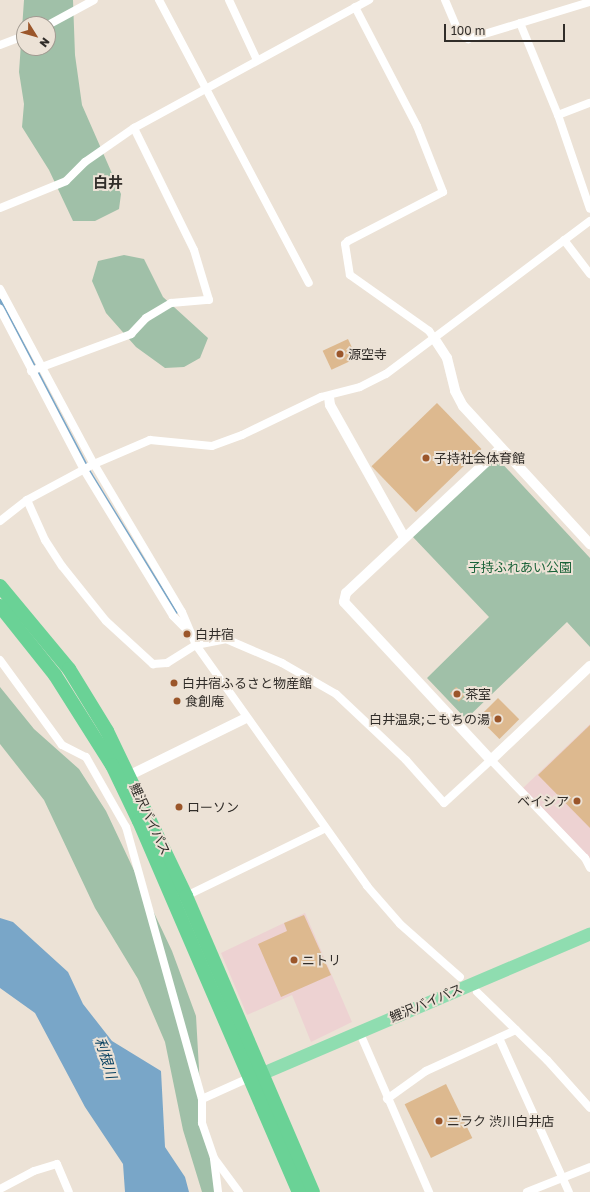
<!DOCTYPE html>
<html>
<head>
<meta charset="utf-8">
<style>
	body { margin:0 }
	#map { position:relative; width:590px; height:1192px; overflow:hidden; background:#ece2d6; font-family:"Golos Text","Noto Sans JP",sans-serif }
	div>[style] { position:absolute }
	.commercial>* { inset:0; background:#edd2d2 }
	.green>* { inset:0; background:#a0c0a8 }
	.water>* { inset:0; background:#79a6c8 }
	.stream>* { height:2.5px; margin:-1.25px; padding:0 1.25px; transform-origin:1.25px; border-radius:1.25px; background:#79a6c8 }
	.building>* { inset:0; background:#ddb98f; transform-origin:0 0 }
	.minor>* { height:8px; margin:-4px; padding:0 4px; transform-origin:4px; border-radius:4px; background:#fff }
	.tertiary>* { height:10px; margin:-5px; padding:0 5px; transform-origin:5px; border-radius:5px; background:#fff }
	.primary>* { height:13px; margin:-6.5px; padding:0 6.5px; transform-origin:6.5px; border-radius:6.5px; background:#8fddb0 }
	.trunk>* { height:14px; margin:-7px; padding:0 7px; transform-origin:7px; border-radius:7px; background:#6ad296 }
	.dots>* { width:11px; height:11px; translate:-50% -50%; box-sizing:border-box; border:2px solid #ece2d6; border-radius:50% }
	span { translate:-50% -50%; white-space:nowrap; text-align:center; line-height:1.15; -webkit-text-stroke:4px #ece2d6; paint-order:stroke }
	.poi-label { font-size:13px; color:#312d29 }
	.left { translate:0 -50%; text-align:left }
	.right { translate:-100% -50%; text-align:right }
	.park-label { font-size:13px; color:#196238 }
	.street-label { font-size:13px; color:#312d29 }
	.water-label { font-size:14px; color:#033d5e; font-style:italic }
	.quarter-label { font-size:15px; color:#312d29; font-weight:700 }
	.north { position:absolute; left:16px; top:16px; width:40px; height:40px; box-sizing:border-box; background:#ece2d6; border:1px solid #a19a91; border-radius:50%; rotate:127deg; font-size:11px; font-weight:700; line-height:16px; text-align:center; color:#312d29 }
	.north::after { content:''; display:block; margin:auto; width:14px; height:18px; background:#9b562a; clip-path:polygon(50% 0,100% 100%,50% 72%,0 100%) }
	.scale { position:absolute; left:444px; top:24px; width:121px; height:18px; box-sizing:border-box; border:2px solid #312d29; border-top:0; padding-left:5px; font-size:12px; line-height:14px; white-space:nowrap; color:#312d29; -webkit-text-stroke:3px #ece2d6; paint-order:stroke }
</style>
</head>
<body>
<div id="map">
	<div class="commercial">
		<div style="clip-path:polygon(590px 724px,590px 858px,523px 788px)"></div>
		<div style="clip-path:polygon(305px 913px,352px 1022px,311px 1042px,292px 995px,247px 1015px,221px 953px)"></div>
	</div>
	<div class="green">
		<div style="clip-path:polygon(evenodd,24px 0,73px 0,75px 55px,82px 105px,121px 194px,119px 209px,95px 221px,73px 221px,49px 170px,22px 127px,24px 104px,19px 72px,24px 0,24px 24px,48px 24px,48px 48px,24px 48px,24px 24px)"></div>
		<div style="clip-path:polygon(124px 255px,144px 259px,163px 297px,208px 338px,200px 358px,184px 367px,165px 368px,136px 347px,106px 313px,92px 281px,98px 261px)"></div>
		<div style="clip-path:polygon(497px 458px,590px 558px,590px 647px,567px 622px,466px 719px,427px 678px,489px 617px,412px 536px)"></div>
		<div style="clip-path:polygon(0 687px,34px 729px,79px 769px,106px 811px,172px 951px,196px 1016px,202px 1122px,218px 1192px,202px 1192px,183px 1130px,165px 1042px,138px 979px,95px 908px,44px 800px,0 744px)"></div>
	</div>
	<div class="water">
		<div style="clip-path:polygon(0 918px,13px 922px,68px 972px,83px 1004px,112px 1041px,161px 1071px,165px 1147px,185px 1177px,189px 1192px,125px 1192px,123px 1164px,85px 1107px,35px 1013px,0 988px)"></div>
	</div>
	<div class="stream">
		<div style="left:0;top:300px;width:196px;rotate:62.4deg"></div>
		<div style="left:91px;top:474px;width:162px;rotate:58.4deg"></div>
	</div>
	<div class="building">
		<div style="left:348px;top:339px;width:21px;height:28px;rotate:65deg"></div>
		<div style="left:437px;top:403px;width:64px;height:91px;rotate:46deg"></div>
		<div style="left:456px;top:687px;width:12px;height:9px;rotate:42deg"></div>
		<div style="left:498px;top:698px;width:30px;height:28px;rotate:45deg"></div>
		<div style="clip-path:polygon(590px 725px,590px 828px,538px 775px)"></div>
		<div style="clip-path:polygon(304px 915px,331px 975px,281px 997px,258px 944px,287px 931px,284px 923px)"></div>
		<div style="left:446px;top:1084px;width:60px;height:46px;rotate:64deg"></div>
	</div>
	<div class="minor">
		<div style="left:159px;top:0;width:320px;rotate:62.1deg"></div>
		<div style="left:229px;top:0;width:66px;rotate:65deg"></div>
		<div style="left:445px;top:0;width:34px;rotate:67deg"></div>
		<div style="left:458px;top:31px;width:13px;rotate:39deg"></div>
		<div style="left:468px;top:39px;width:127px;rotate:-16.9deg"></div>
		<div style="left:355px;top:7px;width:134px;rotate:62.5deg"></div>
		<div style="left:417px;top:126px;width:71px;rotate:68.5deg"></div>
		<div style="left:443px;top:192px;width:107px;rotate:152.7deg"></div>
		<div style="left:348px;top:241px;width:4px;rotate:135deg"></div>
		<div style="left:345px;top:244px;width:31px;rotate:81deg"></div>
		<div style="left:350px;top:275px;width:97px;rotate:35.3deg"></div>
		<div style="left:429px;top:331px;width:9px;rotate:54deg"></div>
		<div style="left:520px;top:23px;width:100px;rotate:67.6deg"></div>
		<div style="left:558px;top:115px;width:99px;rotate:71.2deg"></div>
		<div style="left:48px;top:25px;width:52px;rotate:-28.5deg"></div>
		<div style="left:0;top:45px;width:26px;rotate:-21deg"></div>
		<div style="left:558px;top:115px;width:34px;rotate:-21deg"></div>
		<div style="left:0;top:208px;width:71px;rotate:-22.2deg"></div>
		<div style="left:66px;top:181px;width:27px;rotate:-45deg"></div>
		<div style="left:85px;top:162px;width:60px;rotate:-34.8deg"></div>
		<div style="left:134px;top:128px;width:268px;rotate:-28.6deg"></div>
		<div style="left:564px;top:240px;width:43px;rotate:52.6deg"></div>
		<div style="left:0;top:289px;width:199px;rotate:61.8deg"></div>
		<div style="left:94px;top:464px;width:172px;rotate:59.3deg"></div>
		<div style="left:182px;top:612px;width:36px;rotate:67deg"></div>
		<div style="left:196px;top:645px;width:296px;rotate:54.6deg"></div>
		<div style="left:367px;top:886px;width:50px;rotate:49deg"></div>
		<div style="left:400px;top:924px;width:80px;rotate:41.5deg"></div>
		<div style="left:0;top:309px;width:182px;rotate:62.4deg"></div>
		<div style="left:84px;top:470px;width:171px;rotate:58.6deg"></div>
		<div style="left:173px;top:616px;width:21px;rotate:45deg"></div>
		<div style="left:31px;top:371px;width:107px;rotate:-20.3deg"></div>
		<div style="left:131px;top:334px;width:22px;rotate:-47deg"></div>
		<div style="left:146px;top:318px;width:29px;rotate:-31deg"></div>
		<div style="left:171px;top:303px;width:38px;rotate:-5deg"></div>
		<div style="left:209px;top:300px;width:52px;rotate:-106.7deg"></div>
		<div style="left:194px;top:250px;width:136px;rotate:-116.2deg"></div>
		<div style="left:27px;top:500px;width:44px;rotate:65.8deg"></div>
		<div style="left:45px;top:540px;width:31px;rotate:57deg"></div>
		<div style="left:62px;top:566px;width:70px;rotate:51.3deg"></div>
		<div style="left:106px;top:621px;width:64px;rotate:42.5deg"></div>
		<div style="left:153px;top:664px;width:14px;rotate:-4deg"></div>
		<div style="left:167px;top:663px;width:34px;rotate:-32deg"></div>
		<div style="left:196px;top:645px;width:31px;rotate:-11deg"></div>
		<div style="left:226px;top:639px;width:61px;rotate:23.2deg"></div>
		<div style="left:282px;top:663px;width:62px;rotate:29.9deg"></div>
		<div style="left:336px;top:694px;width:96px;rotate:43.3deg"></div>
		<div style="left:406px;top:760px;width:57px;rotate:48.5deg"></div>
		<div style="left:444px;top:803px;width:64px;rotate:-42.5deg"></div>
		<div style="left:491px;top:760px;width:136px;rotate:46.2deg"></div>
		<div style="left:585px;top:858px;width:11px;rotate:63deg"></div>
		<div style="left:0;top:521px;width:34px;rotate:-38deg"></div>
		<div style="left:27px;top:500px;width:76px;rotate:-28.2deg"></div>
		<div style="left:94px;top:464px;width:61px;rotate:-23.2deg"></div>
		<div style="left:150px;top:440px;width:62px;rotate:5.5deg"></div>
		<div style="left:212px;top:446px;width:32px;rotate:-20deg"></div>
		<div style="left:242px;top:435px;width:88px;rotate:-25.7deg"></div>
		<div style="left:321px;top:397px;width:40px;rotate:-14.4deg"></div>
		<div style="left:360px;top:387px;width:29px;rotate:-27deg"></div>
		<div style="left:386px;top:374px;width:255px;rotate:-36.9deg"></div>
		<div style="left:0;top:660px;width:105px;rotate:53.9deg"></div>
		<div style="left:62px;top:745px;width:27px;rotate:27deg"></div>
		<div style="left:86px;top:757px;width:81px;rotate:60.3deg"></div>
		<div style="left:126px;top:827px;width:282px;rotate:74.4deg"></div>
		<div style="left:202px;top:1099px;width:24px;rotate:90deg"></div>
		<div style="left:202px;top:1123px;width:37px;rotate:71deg"></div>
		<div style="left:214px;top:1158px;width:42px;rotate:53.7deg"></div>
		<div style="left:186px;top:896px;width:153px;rotate:-25.9deg"></div>
		<div style="left:477px;top:992px;width:98px;rotate:44.2deg"></div>
		<div style="left:547px;top:1060px;width:64px;rotate:48.1deg"></div>
		<div style="left:359px;top:1031px;width:176px;rotate:66.5deg"></div>
		<div style="left:499px;top:1038px;width:169px;rotate:65.6deg"></div>
		<div style="left:202px;top:1099px;width:51px;rotate:-24.1deg"></div>
		<div style="left:387px;top:1099px;width:48px;rotate:-35.7deg"></div>
		<div style="left:426px;top:1071px;width:99px;rotate:-24.5deg"></div>
		<div style="left:214px;top:1159px;width:33px;rotate:83deg"></div>
		<div style="left:0;top:1189px;width:38px;rotate:-28deg"></div>
		<div style="left:34px;top:1171px;width:24px;rotate:-17deg"></div>
		<div style="left:57px;top:1164px;width:30px;rotate:67deg"></div>
		<div style="left:527px;top:1192px;width:68px;rotate:-21.6deg"></div>
	</div>
	<div class="tertiary">
		<div style="left:434px;top:338px;width:24px;rotate:57deg"></div>
		<div style="left:447px;top:358px;width:34px;rotate:76deg"></div>
		<div style="left:455px;top:391px;width:17px;rotate:62deg"></div>
		<div style="left:463px;top:406px;width:188px;rotate:47.4deg"></div>
		<div style="left:329px;top:397px;width:8px;rotate:83deg"></div>
		<div style="left:330px;top:405px;width:151px;rotate:60.7deg"></div>
		<div style="left:501px;top:448px;width:212px;rotate:136.9deg"></div>
		<div style="left:346px;top:593px;width:9px;rotate:103deg"></div>
		<div style="left:344px;top:602px;width:216px;rotate:47.1deg"></div>
		<div style="left:491px;top:760px;width:137px;rotate:-43.5deg"></div>
		<div style="left:124px;top:778px;width:136px;rotate:-26.2deg"></div>
	</div>
	<div class="primary">
		<div style="left:253px;top:1077px;width:366px;rotate:-23.1deg"></div>
	</div>
	<div class="trunk">
		<div style="left:0;top:586px;width:108px;rotate:50.3deg"></div>
		<div style="left:69px;top:669px;width:73px;rotate:58.5deg"></div>
		<div style="left:107px;top:731px;width:183px;rotate:64.4deg"></div>
		<div style="left:186px;top:896px;width:322px;rotate:66.8deg"></div>
		<div style="left:0;top:606px;width:88px;rotate:51.4deg"></div>
		<div style="left:55px;top:675px;width:107px;rotate:57.7deg"></div>
		<div style="left:112px;top:765px;width:62px;rotate:64.3deg"></div>
		<div style="left:139px;top:821px;width:404px;rotate:66.7deg"></div>
	</div>
	<div class="dots">
		<div style="left:340px;top:354px;background:#9b562a"></div>
		<div style="left:426px;top:458px;background:#9b562a"></div>
		<div style="left:187px;top:634px;background:#9b562a"></div>
		<div style="left:174px;top:683px;background:#9b562a"></div>
		<div style="left:457px;top:694px;background:#9b562a"></div>
		<div style="left:177px;top:701px;background:#9b562a"></div>
		<div style="left:498px;top:719px;background:#9b562a"></div>
		<div style="left:577px;top:801px;background:#9b562a"></div>
		<div style="left:179px;top:807px;background:#9b562a"></div>
		<div style="left:294px;top:960px;background:#9b562a"></div>
		<div style="left:439px;top:1121px;background:#9b562a"></div>
	</div>
	<div class="poi-label">
		<span class="left" style="left:348px;top:354px">源空寺</span>
		<span class="left" style="left:434px;top:458px">子持社会体育館</span>
		<span class="left" style="left:195px;top:634px">白井宿</span>
		<span class="left" style="left:182px;top:683px">白井宿ふるさと物産館</span>
		<span class="left" style="left:465px;top:694px">茶室</span>
		<span class="left" style="left:185px;top:701px">食創庵</span>
		<span class="right" style="left:490px;top:719px">白井温泉;こもちの湯</span>
		<span class="right" style="left:569px;top:801px">ベイシア</span>
		<span class="left" style="left:187px;top:807px">ローソン</span>
		<span class="left" style="left:302px;top:960px">ニトリ</span>
		<span class="left" style="left:447px;top:1121px">ニラク 渋川白井店</span>
	</div>
	<div class="park-label">
		<span style="left:520px;top:567px">子持ふれあい公園</span>
	</div>
	<div class="street-label">
		<span style="left:150px;top:819px;rotate:65deg">鯉沢バイパス</span>
		<span style="left:426px;top:1003px;rotate:-23deg">鯉沢バイパス</span>
	</div>
	<div class="water-label">
		<span style="left:106px;top:1058px;rotate:73deg">利根川</span>
	</div>
	<div class="quarter-label">
		<span style="left:108px;top:183px">白井</span>
	</div>
	<div class="north">N</div>
	<div class="scale">100 m</div>
</div>
</body>
</html>
